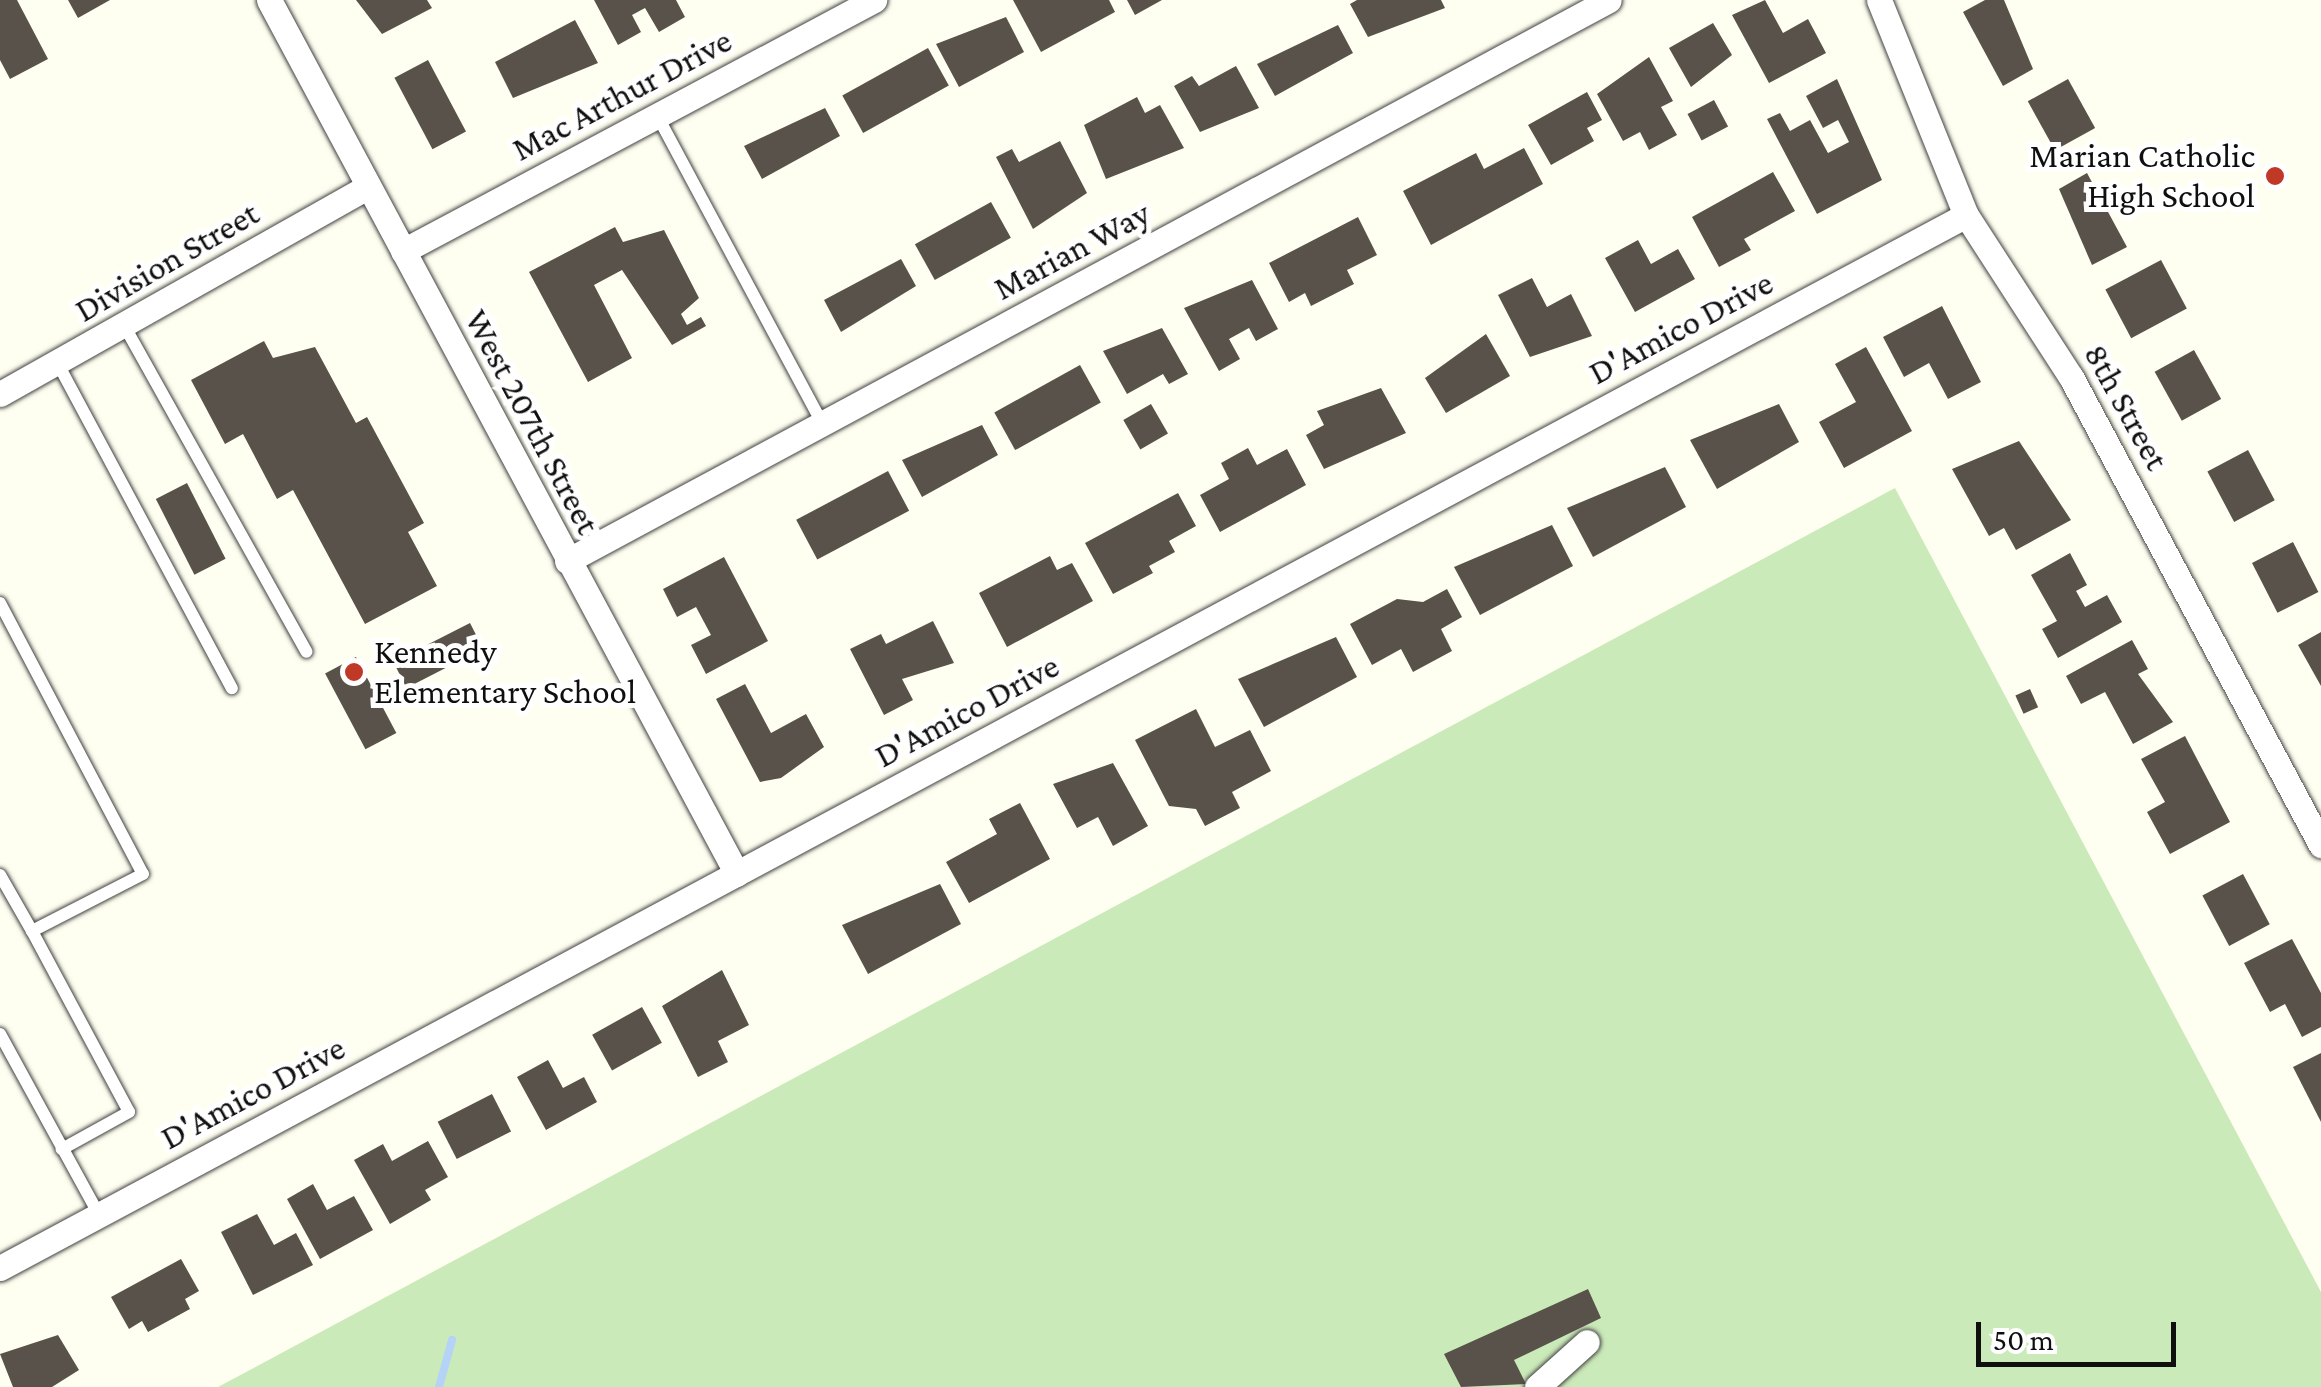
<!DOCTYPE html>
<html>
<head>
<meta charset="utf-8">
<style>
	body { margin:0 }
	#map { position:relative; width:2321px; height:1387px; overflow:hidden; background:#fffff1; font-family:"Crimson Pro",serif }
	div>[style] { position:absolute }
	.green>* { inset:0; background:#cbeaba }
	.stream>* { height:8px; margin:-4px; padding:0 4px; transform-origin:4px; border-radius:4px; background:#b5d3f6 }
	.building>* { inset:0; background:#58524b; transform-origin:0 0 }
	.roads { filter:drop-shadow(0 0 2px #424242) drop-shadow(0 0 2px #424242) }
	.service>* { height:12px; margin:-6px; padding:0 6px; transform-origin:6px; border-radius:6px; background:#fff }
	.minor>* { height:25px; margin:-12.5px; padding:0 12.5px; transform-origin:12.5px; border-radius:12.5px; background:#fff }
	.dots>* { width:28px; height:28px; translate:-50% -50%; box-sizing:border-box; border:5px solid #fff; border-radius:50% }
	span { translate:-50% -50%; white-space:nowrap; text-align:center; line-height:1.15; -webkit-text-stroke:10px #fff; paint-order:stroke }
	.street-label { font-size:35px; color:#0f0f0f }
	.poi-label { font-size:35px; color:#0f0f0f }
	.right { translate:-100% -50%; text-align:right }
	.left { translate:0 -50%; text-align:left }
	.scale { position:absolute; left:1976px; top:1322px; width:200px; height:45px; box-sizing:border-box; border:5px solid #0f0f0f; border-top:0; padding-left:12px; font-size:30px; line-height:35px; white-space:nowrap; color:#0f0f0f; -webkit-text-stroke:8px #fff; paint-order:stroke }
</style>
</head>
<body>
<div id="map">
	<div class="green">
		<div style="clip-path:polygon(1895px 488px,2321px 1292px,2321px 1387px,218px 1387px)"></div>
	</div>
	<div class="stream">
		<div style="left:439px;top:1387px;width:49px;rotate:-74.5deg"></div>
	</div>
	<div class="building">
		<div style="clip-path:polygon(0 0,17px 0,48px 59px,10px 79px,0 60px)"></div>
		<div style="clip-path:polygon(68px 0,110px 0,78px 18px)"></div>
		<div style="clip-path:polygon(356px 0,427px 0,432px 8px,382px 34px)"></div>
		<div style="clip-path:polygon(594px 0,676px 0,685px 17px,659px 32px,645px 8px,632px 15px,641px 32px,618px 45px)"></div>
		<div style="clip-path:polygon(1013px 0,1109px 0,1115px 12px,1041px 52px)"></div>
		<div style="clip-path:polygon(1127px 0,1162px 0,1135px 15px)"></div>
		<div style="clip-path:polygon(1357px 0,1441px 0,1445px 8px,1368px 37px,1350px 4px)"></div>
		<div style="clip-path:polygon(1765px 0,1783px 33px,1808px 19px,1826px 53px,1769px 83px,1732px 15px)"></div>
		<div style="clip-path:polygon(1985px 0,2004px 0,2033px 69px,2003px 86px,1963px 12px)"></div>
		<div style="clip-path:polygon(1006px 17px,1024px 52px,959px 87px,936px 44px)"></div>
		<div style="clip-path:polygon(575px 20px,598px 63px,513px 98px,495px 62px)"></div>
		<div style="clip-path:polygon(1713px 23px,1732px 55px,1691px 87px,1669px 48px)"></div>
		<div style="clip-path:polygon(1338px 25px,1353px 53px,1275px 96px,1257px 64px)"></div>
		<div style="left:928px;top:48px;width:43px;height:98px;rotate:61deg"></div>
		<div style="clip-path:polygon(1649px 57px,1673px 101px,1661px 107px,1677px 135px,1649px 150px,1640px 132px,1623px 141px,1597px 94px)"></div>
		<div style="left:428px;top:60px;width:81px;height:38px;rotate:62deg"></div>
		<div style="clip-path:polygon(1236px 66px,1259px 108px,1200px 132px,1174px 86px,1192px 76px,1199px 86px)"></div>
		<div style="clip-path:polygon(1837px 79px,1882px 180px,1817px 214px,1767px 119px,1780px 113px,1790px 131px,1810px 120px,1828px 153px,1849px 142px,1838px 120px,1823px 128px,1806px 96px)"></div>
		<div style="left:2068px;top:79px;width:56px;height:46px;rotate:61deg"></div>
		<div style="clip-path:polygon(1587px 92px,1602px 120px,1587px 128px,1594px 141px,1551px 165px,1528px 125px)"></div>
		<div style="clip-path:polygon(1137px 97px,1145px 113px,1160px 105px,1184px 148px,1106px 179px,1084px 125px)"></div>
		<div style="left:1714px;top:100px;width:30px;height:30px;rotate:62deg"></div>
		<div style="clip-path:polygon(825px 108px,840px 136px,762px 179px,744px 146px)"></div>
		<div style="clip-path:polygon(1060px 141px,1087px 193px,1033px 229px,996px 157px,1012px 149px,1019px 162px)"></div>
		<div style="clip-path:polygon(1524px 148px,1543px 184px,1431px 245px,1403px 191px,1476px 153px,1484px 169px)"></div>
		<div style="clip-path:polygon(1773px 172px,1795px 211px,1744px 239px,1751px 250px,1719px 267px,1692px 217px)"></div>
		<div style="clip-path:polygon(2087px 173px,2127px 247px,2092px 265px,2059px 189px)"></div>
		<div style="left:991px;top:202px;width:41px;height:87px;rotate:61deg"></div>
		<div style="clip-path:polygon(1358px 217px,1377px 255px,1347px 270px,1354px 284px,1311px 306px,1305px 293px,1289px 302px,1269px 263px)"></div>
		<div style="clip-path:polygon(615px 227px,623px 242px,664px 230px,699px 298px,681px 314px,687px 325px,701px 317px,706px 326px,672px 345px,622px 270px,594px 285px,632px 358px,588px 382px,529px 272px)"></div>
		<div style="clip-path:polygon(1638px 240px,1651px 264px,1678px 249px,1695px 279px,1635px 312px,1605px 258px)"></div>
		<div style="clip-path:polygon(901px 259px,916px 286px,841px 332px,824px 300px)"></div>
		<div style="left:2161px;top:260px;width:55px;height:63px;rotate:62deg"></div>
		<div style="clip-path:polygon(1532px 278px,1547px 307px,1571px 294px,1592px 336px,1530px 357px,1498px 295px)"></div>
		<div style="clip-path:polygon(1252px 280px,1278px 329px,1256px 341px,1249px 328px,1229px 339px,1240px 359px,1219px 371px,1184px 308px)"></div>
		<div style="clip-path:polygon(1942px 306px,1981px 382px,1948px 399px,1929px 363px,1904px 377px,1883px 337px)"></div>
		<div style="clip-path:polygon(1162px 328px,1188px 374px,1169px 384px,1163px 374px,1127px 394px,1103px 351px)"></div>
		<div style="clip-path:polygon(1486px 334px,1510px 376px,1446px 413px,1425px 378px)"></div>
		<div style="clip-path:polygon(264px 341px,273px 358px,315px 347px,356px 423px,367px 417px,424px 523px,408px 532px,437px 586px,365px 624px,293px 490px,277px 499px,243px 434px,225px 444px,191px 380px)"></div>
		<div style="clip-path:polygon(1866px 347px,1912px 431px,1844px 468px,1819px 422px,1856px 402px,1835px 364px)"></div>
		<div style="left:2194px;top:350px;width:56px;height:45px;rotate:61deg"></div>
		<div style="left:1080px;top:365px;width:43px;height:98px;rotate:61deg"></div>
		<div style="clip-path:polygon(1381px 388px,1406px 433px,1324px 469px,1306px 435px,1324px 425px,1317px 411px)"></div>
		<div style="left:1151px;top:404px;width:34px;height:32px;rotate:60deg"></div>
		<div style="clip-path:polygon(1779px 404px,1799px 442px,1717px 489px,1690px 440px)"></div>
		<div style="clip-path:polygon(982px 425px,998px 455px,922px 497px,902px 460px)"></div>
		<div style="clip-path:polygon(2019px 441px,2071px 520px,2016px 550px,2004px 528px,1989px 536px,1952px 469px)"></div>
		<div style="clip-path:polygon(1248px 448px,1257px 465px,1287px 449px,1306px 485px,1220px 532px,1200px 495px,1229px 479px,1221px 463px)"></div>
		<div style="left:2248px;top:450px;width:57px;height:46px;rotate:62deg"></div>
		<div style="clip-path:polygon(1665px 467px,1686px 507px,1593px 557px,1567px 508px)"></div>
		<div style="left:888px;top:471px;width:45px;height:104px;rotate:62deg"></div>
		<div style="left:187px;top:483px;width:85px;height:35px;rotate:63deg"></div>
		<div style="clip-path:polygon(1178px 493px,1196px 526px,1169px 541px,1175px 552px,1149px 566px,1153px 573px,1113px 594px,1085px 543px)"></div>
		<div style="clip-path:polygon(1552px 525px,1573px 566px,1480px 615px,1454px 567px)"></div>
		<div style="left:2293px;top:542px;width:56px;height:46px;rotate:63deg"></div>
		<div style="clip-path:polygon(2070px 553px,2087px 585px,2076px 591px,2085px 607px,2107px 595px,2122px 622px,2058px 658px,2042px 629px,2057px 621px,2031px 575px)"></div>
		<div style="clip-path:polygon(1050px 556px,1057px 570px,1072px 563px,1093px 601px,1007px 647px,979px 593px)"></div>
		<div style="clip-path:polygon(724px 557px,768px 641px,706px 674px,691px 645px,711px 635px,696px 607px,677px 617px,663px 589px)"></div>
		<div style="clip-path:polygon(1447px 589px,1462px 617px,1441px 629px,1452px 651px,1413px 672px,1401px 649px,1372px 665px,1350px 624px,1397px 599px,1423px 602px)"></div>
		<div style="clip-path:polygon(933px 621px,954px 663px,902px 679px,913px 700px,884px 715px,850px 649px,881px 634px,886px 644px)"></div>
		<div style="left:470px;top:623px;width:29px;height:86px;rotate:63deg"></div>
		<div style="clip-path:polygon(2321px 632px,2321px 686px,2298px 645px)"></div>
		<div style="clip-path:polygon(1336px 637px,1357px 677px,1264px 727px,1238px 679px)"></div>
		<div style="clip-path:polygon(2132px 640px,2148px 669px,2138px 674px,2173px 722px,2133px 744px,2105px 692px,2081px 704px,2066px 676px)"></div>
		<div style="left:356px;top:657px;width:86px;height:35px;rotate:62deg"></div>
		<div style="clip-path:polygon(745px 684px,771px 733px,806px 714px,824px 747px,781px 778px,760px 782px,716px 699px)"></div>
		<div style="left:2030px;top:689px;width:20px;height:16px;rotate:66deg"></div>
		<div style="clip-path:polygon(1196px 709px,1215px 747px,1250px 730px,1271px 771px,1232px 792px,1240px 808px,1205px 826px,1196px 809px,1169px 806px,1135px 740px)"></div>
		<div style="clip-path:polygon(2185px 736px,2230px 822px,2170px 854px,2147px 812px,2165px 802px,2141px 759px)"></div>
		<div style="clip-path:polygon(1113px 763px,1148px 826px,1113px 846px,1098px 817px,1077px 828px,1053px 784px)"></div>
		<div style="clip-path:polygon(1020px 803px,1050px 859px,969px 903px,946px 862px,997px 834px,989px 819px)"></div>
		<div style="left:2243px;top:874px;width:57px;height:46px;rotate:62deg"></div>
		<div style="clip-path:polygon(940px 884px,961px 924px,868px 974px,842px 925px)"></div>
		<div style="clip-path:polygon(2292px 939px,2321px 993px,2321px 1027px,2302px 1037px,2285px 1004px,2270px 1012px,2244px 963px)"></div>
		<div style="clip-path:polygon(722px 970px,749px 1025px,718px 1041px,728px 1062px,698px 1077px,662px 1006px)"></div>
		<div style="left:642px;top:1007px;width:41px;height:57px;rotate:61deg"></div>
		<div style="clip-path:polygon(2321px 1053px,2321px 1122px,2293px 1067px)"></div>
		<div style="clip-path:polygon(548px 1060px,563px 1088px,584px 1077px,597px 1102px,546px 1130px,517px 1077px)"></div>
		<div style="left:492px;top:1094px;width:42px;height:61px;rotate:63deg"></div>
		<div style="clip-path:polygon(428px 1141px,448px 1177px,425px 1190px,431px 1200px,390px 1224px,354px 1160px,383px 1144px,392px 1161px)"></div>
		<div style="clip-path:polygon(313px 1184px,327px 1210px,354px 1196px,373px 1230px,320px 1259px,287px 1199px)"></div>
		<div style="clip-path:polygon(257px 1214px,274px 1245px,296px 1233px,313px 1265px,253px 1295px,221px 1232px)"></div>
		<div style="clip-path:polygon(181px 1259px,199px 1291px,185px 1299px,190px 1309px,148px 1332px,142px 1321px,129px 1329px,111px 1297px)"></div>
		<div style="clip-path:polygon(1588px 1289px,1601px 1318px,1514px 1360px,1526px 1384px,1461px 1387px,1444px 1354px)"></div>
		<div style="clip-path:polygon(58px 1335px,79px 1370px,52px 1387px,13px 1387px,0 1354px)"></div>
	</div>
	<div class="roads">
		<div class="service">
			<div style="left:658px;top:117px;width:349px;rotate:61.8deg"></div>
			<div style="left:125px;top:327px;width:372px;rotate:60.8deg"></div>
			<div style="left:58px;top:364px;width:368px;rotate:61.8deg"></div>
			<div style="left:0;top:603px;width:306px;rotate:62.2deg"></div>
			<div style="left:143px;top:874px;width:125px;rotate:152.8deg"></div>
			<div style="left:32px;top:931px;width:205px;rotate:61.8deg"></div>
			<div style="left:129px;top:1112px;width:77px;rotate:151.1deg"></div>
			<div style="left:0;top:875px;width:64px;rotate:60.3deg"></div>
			<div style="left:0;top:1034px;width:206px;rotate:61.3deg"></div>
		</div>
		<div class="minor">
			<div style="left:269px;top:0;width:991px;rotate:61.83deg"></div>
			<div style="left:1879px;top:0;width:232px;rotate:68deg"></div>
			<div style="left:1966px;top:215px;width:193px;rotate:57.1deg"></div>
			<div style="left:2071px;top:377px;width:531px;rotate:61.89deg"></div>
			<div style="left:403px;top:251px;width:534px;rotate:-28.05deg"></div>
			<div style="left:0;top:394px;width:422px;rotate:-29.4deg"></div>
			<div style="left:567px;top:561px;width:1183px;rotate:-28.3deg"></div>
			<div style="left:0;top:1268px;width:2230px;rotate:-28.17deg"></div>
			<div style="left:1537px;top:1387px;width:67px;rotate:-42deg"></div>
		</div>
	</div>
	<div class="dots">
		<div style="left:2275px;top:176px;background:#c03826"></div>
		<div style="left:354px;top:672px;background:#c03826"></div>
	</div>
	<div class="street-label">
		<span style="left:622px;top:95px;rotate:-28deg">Mac Arthur Drive</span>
		<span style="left:1072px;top:251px;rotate:-28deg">Marian Way</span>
		<span style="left:167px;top:262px;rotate:-30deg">Division Street</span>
		<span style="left:1681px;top:328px;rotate:-28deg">D'Amico Drive</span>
		<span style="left:2126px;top:407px;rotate:61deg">8th Street</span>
		<span style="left:532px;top:422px;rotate:62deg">West 207th Street</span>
		<span style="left:967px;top:711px;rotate:-28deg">D'Amico Drive</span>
		<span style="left:253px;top:1093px;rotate:-28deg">D'Amico Drive</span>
	</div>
	<div class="poi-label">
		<span class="right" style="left:2255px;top:176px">Marian Catholic<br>High School</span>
		<span class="left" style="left:374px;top:672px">Kennedy<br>Elementary School</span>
	</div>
	<div class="scale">50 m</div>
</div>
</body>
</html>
